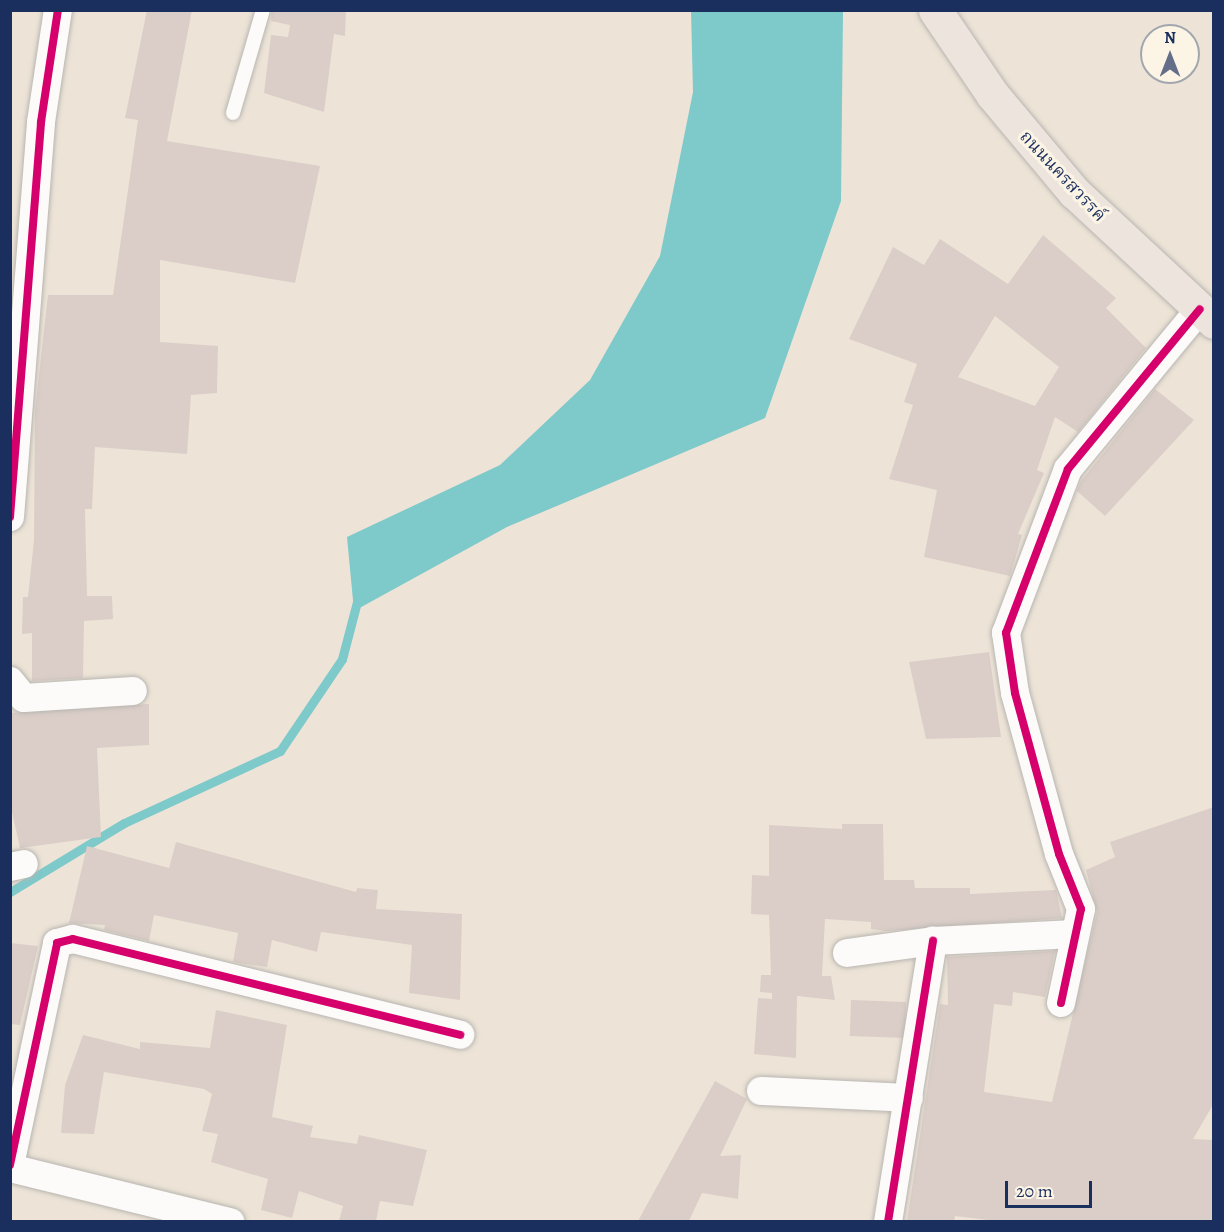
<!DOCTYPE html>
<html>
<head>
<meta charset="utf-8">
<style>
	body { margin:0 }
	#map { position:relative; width:1224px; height:1232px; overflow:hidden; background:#ede4d7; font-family:Alegreya,"Noto Serif Thai",serif }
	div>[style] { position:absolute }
	.water>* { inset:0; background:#7ec9ca }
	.stream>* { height:9px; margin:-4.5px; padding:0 4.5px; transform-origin:4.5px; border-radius:4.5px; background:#7ec9ca }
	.building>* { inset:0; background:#dbcec8; transform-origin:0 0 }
	.roads { filter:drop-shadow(0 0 2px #b8b5b1) drop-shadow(0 0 2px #b8b5b1) }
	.service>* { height:14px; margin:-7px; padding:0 7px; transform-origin:7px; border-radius:7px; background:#fcfbf9 }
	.minor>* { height:28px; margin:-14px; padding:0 14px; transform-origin:14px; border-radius:14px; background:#fcfbf9 }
	.primary>* { height:33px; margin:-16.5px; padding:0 16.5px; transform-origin:16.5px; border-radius:16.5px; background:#ede5dd }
	.cycleway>* { height:8px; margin:-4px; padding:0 4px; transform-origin:4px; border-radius:4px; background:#d6006c }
	span { translate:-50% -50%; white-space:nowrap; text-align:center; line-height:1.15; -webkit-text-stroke:6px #fcf5e5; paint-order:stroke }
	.street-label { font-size:18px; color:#1b2f5e }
	.frame { position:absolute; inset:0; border:12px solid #1b2f5e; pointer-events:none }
	.north { position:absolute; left:1140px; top:24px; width:60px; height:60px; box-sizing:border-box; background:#fcf5e5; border:2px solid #a2a6af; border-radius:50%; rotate:0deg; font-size:16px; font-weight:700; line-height:24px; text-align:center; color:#1b2f5e }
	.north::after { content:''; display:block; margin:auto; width:21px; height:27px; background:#646e88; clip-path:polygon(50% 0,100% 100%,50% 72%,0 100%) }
	.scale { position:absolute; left:1005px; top:1181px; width:87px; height:27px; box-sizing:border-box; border:3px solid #1b2f5e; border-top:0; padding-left:8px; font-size:18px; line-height:21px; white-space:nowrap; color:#1b2f5e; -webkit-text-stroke:4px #fcf5e5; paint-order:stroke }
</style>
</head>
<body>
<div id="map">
	<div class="water">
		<div style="clip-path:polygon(691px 11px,843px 11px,841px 201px,765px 418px,507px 527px,354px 611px,347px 537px,500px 465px,590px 380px,660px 256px,693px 92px)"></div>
	</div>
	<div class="stream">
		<div style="left:10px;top:892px;width:133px;rotate:-31.2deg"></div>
		<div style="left:124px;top:823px;width:172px;rotate:-24.8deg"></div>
		<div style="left:280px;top:751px;width:111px;rotate:-56deg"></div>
		<div style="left:342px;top:659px;width:59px;rotate:-75.3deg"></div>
	</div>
	<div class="building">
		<div style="clip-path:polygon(147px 10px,192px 10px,167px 141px,320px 166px,295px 283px,160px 260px,160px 342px,218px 346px,217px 393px,191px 395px,187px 454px,95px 447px,92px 509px,85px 509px,87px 596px,112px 596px,113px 619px,84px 621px,83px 678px,32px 681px,32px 633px,22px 634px,23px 597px,28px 597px,34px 540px,35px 411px,48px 295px,113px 295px,138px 120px,125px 118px)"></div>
		<div style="clip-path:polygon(272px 10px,346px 10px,345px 36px,334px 34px,324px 112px,264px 93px,271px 35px,288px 37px,290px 25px,271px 21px)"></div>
		<div style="clip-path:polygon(evenodd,1043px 235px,1116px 298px,1106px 308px,1146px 348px,1078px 432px,1055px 417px,1037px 470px,1044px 473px,1018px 534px,1022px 535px,1010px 576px,924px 557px,937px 490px,889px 479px,913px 405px,904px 402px,917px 364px,849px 339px,893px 247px,924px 265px,940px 239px,1008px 284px,1043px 235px,995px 316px,1059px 367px,1035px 406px,958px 377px,995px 316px)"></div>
		<div style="clip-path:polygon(1155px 389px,1194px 420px,1105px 516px,1077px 491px,1081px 481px)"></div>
		<div style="clip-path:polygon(989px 652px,1001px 737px,926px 739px,909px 662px)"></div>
		<div style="clip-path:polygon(149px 704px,149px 745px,97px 748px,101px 837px,20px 848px,10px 803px,10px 713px)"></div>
		<div style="clip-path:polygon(1214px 807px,1214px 1103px,1193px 1139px,1214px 1140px,1214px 1221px,996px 1221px,955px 1216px,954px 1221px,907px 1221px,940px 1004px,948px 1005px,947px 957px,1055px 951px,1045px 997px,1013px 992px,1012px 1006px,994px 1004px,984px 1092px,1052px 1102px,1097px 912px,1086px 870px,1115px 857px,1110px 842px)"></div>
		<div style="clip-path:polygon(842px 824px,883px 824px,884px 880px,914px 880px,915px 888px,970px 888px,970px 894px,1056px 890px,1062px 918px,886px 931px,871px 929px,871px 922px,825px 919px,822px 976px,831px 976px,835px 1000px,797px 996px,796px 1058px,754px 1054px,758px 998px,772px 999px,772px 993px,760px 992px,761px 975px,771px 975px,769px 915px,751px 914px,752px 875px,769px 876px,769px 825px,842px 829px)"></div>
		<div style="clip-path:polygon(176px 842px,356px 892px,357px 888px,378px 890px,376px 909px,462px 914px,460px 1000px,409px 993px,412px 945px,321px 932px,317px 952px,272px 940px,267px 967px,233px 962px,238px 933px,154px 915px,149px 941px,104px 930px,105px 925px,69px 923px,87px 846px,169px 868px)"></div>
		<div style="clip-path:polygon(10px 943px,38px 946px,20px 1025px,10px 1024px)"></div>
		<div style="left:851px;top:1000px;width:55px;height:36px;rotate:2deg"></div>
		<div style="clip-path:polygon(216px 1010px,287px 1025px,272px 1117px,313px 1126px,310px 1137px,357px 1144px,359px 1135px,427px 1150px,413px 1206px,380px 1201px,376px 1221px,339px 1221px,343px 1206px,299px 1191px,292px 1218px,261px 1210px,268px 1179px,211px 1162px,218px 1134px,202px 1131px,212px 1094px,204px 1089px,104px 1072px,94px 1134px,61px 1133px,65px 1085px,83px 1035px,140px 1049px,140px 1042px,210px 1048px)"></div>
		<div style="clip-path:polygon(715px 1081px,747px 1099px,720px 1156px,741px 1155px,738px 1199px,702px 1193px,689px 1221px,638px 1221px)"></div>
	</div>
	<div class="roads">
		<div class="service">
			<div style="left:233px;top:113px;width:107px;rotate:-73.8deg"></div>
		</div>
		<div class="minor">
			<div style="left:10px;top:517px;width:396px;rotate:-85.5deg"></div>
			<div style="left:41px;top:122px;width:113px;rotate:-81.4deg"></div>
			<div style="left:10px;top:681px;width:22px;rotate:51deg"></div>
			<div style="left:24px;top:698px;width:109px;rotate:-3.7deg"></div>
			<div style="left:10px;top:867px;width:14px;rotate:-12deg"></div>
			<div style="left:847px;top:953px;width:87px;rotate:-7.9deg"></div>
			<div style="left:933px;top:941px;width:142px;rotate:-2.8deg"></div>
			<div style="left:1061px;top:1003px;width:96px;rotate:-78deg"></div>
			<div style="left:1081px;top:909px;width:59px;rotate:-111.8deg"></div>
			<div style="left:1059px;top:854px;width:167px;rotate:-105.3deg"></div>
			<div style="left:1015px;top:693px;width:61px;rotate:-98.5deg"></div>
			<div style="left:1006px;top:633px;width:175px;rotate:-69.3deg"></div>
			<div style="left:1068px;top:469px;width:207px;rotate:-50.5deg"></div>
			<div style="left:761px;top:1091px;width:148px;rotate:2.7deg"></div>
			<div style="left:10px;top:1165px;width:227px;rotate:-78deg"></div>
			<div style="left:57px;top:943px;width:16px;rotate:-14deg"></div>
			<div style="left:73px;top:939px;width:399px;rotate:13.9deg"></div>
			<div style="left:10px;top:1168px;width:227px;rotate:13.8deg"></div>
			<div style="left:888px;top:1222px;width:285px;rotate:-80.9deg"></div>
		</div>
		<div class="primary">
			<div style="left:935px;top:10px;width:102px;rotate:55.8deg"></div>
			<div style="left:992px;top:94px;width:128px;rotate:50.1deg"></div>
			<div style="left:1074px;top:192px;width:191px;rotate:42.9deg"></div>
		</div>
	</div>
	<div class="cycleway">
		<div style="left:10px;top:517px;width:396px;rotate:-85.5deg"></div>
		<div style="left:41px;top:122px;width:113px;rotate:-81.4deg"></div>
		<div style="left:1061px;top:1003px;width:96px;rotate:-78deg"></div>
		<div style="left:1081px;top:909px;width:59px;rotate:-111.8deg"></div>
		<div style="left:1059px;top:854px;width:167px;rotate:-105.3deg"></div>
		<div style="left:1015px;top:693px;width:61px;rotate:-98.5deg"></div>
		<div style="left:1006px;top:633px;width:175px;rotate:-69.3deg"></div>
		<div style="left:1068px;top:469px;width:207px;rotate:-50.5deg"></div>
		<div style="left:10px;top:1165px;width:227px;rotate:-78deg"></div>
		<div style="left:57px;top:943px;width:16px;rotate:-14deg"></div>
		<div style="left:73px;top:939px;width:399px;rotate:13.9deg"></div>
		<div style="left:888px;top:1222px;width:285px;rotate:-80.9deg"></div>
	</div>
	<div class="street-label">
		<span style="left:1063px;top:176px;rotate:47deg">ถนนนครสวรรค์</span>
	</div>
	<div class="frame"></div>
	<div class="north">N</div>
	<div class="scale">20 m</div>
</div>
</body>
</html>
